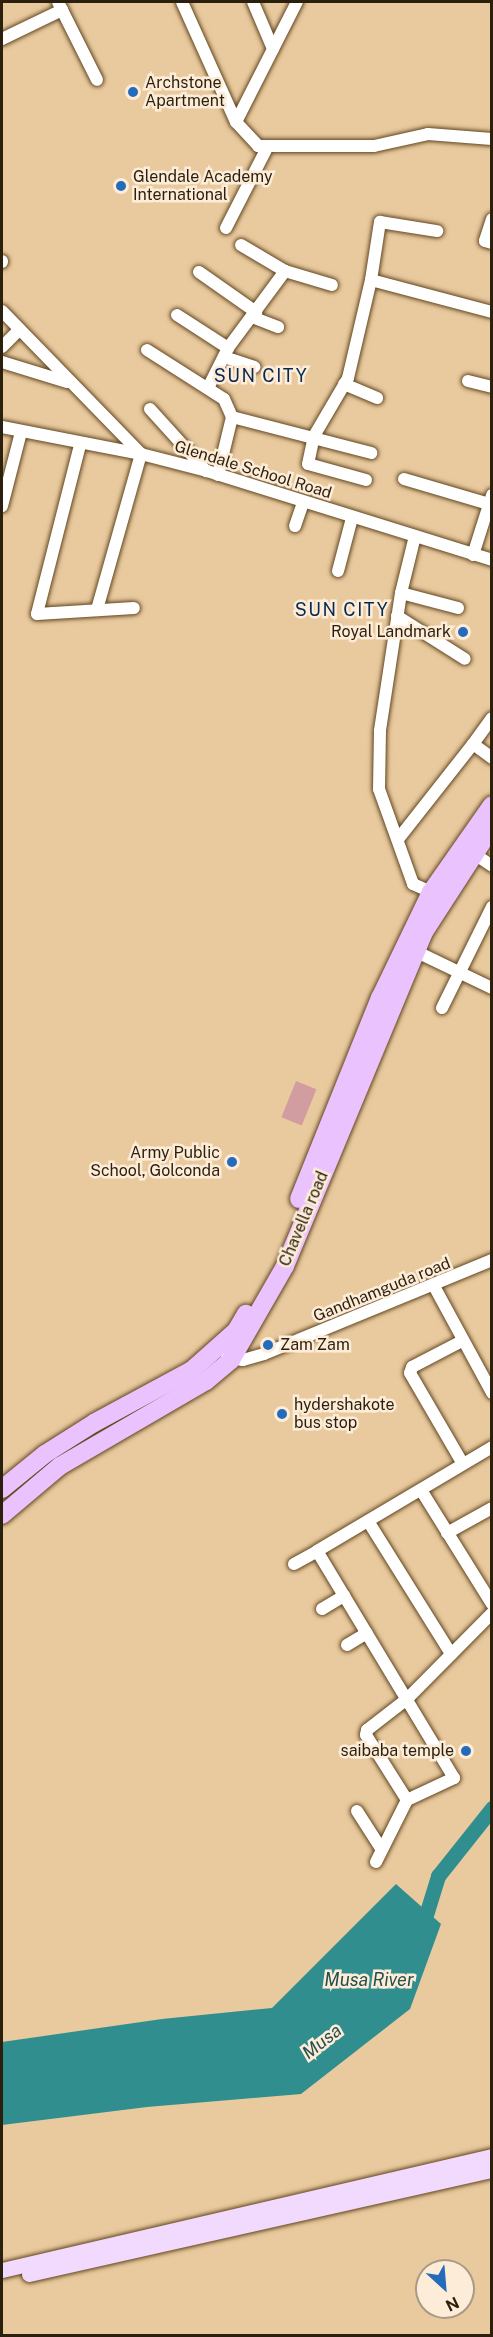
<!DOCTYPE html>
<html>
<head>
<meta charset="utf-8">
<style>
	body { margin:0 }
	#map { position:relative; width:493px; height:2337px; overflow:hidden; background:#e9c99e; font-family:"Public Sans",sans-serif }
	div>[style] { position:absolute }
	.green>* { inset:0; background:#d29da0; transform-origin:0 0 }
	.water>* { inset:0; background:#308f8e }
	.river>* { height:15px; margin:-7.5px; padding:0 7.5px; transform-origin:7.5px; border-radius:7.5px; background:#308f8e }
	.roads { filter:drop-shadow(0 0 2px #624720) drop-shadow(0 0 2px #624720) }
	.minor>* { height:12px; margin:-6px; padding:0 6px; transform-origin:6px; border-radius:6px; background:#fff }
	.major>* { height:15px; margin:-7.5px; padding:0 7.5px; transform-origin:7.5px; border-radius:7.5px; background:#f2dafe }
	.highway>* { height:18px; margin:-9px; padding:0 9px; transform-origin:9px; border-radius:9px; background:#eac2fe }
	.dots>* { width:16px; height:16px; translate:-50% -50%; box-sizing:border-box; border:3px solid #fdecd7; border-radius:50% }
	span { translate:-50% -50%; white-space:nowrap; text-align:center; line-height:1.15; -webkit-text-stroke:5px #fdecd7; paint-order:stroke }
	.poi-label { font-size:16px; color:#2b1f0e }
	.left { translate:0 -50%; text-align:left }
	.right { translate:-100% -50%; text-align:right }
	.street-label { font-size:16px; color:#2b1f0e }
	.neighbourhood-label { font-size:18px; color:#072950; letter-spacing:1.5px }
	.water-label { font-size:18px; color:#254f4e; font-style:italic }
	.frame { position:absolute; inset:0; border:3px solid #2b1f0e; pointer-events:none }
	.north { position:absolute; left:415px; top:2259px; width:60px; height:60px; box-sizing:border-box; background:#fdecd7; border:2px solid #a99a87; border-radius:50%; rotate:154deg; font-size:16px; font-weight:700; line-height:24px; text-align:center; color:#2b1f0e }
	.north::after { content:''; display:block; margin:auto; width:21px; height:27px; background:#246bbb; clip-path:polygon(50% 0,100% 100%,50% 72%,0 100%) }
</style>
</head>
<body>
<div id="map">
	<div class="green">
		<div style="left:296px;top:1081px;width:22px;height:39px;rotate:22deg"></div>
	</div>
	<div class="water">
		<div style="clip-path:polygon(396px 1884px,441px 1924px,410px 2009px,301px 2094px,147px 2107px,2px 2125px,2px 2042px,162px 2019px,272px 2008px)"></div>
	</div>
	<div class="river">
		<div style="left:421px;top:1931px;width:58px;rotate:-72.8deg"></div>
		<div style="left:438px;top:1876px;width:87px;rotate:-51.5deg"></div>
	</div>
	<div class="roads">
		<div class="minor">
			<div style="left:58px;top:2px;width:87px;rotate:63.4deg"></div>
			<div style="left:182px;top:2px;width:132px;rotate:65.8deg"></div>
			<div style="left:236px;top:122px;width:33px;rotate:47deg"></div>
			<div style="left:258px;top:146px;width:116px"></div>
			<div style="left:374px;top:146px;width:55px;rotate:-12.5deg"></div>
			<div style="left:428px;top:134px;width:64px;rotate:4.5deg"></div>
			<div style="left:253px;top:2px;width:51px;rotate:66.9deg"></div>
			<div style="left:2px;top:39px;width:67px;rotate:-25.8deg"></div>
			<div style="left:236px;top:122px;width:135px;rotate:-63.1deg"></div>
			<div style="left:492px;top:219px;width:23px;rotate:108deg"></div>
			<div style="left:485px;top:241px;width:7px;rotate:16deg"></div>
			<div style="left:226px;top:228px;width:92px;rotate:-62.9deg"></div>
			<div style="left:241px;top:245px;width:51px;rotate:30.6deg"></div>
			<div style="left:285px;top:271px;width:49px;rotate:16.6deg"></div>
			<div style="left:2px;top:262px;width:1px;rotate:-90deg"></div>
			<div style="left:199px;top:272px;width:70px;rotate:35.1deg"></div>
			<div style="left:371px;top:280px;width:125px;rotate:14.8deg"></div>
			<div style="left:2px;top:311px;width:199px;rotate:45.8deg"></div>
			<div style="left:141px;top:454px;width:162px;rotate:105.8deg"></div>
			<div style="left:177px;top:315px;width:61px;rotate:32.9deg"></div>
			<div style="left:252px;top:317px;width:28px;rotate:21deg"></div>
			<div style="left:2px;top:347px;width:24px;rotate:-45deg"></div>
			<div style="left:147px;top:350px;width:91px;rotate:32.5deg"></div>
			<div style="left:224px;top:399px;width:20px;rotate:66deg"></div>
			<div style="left:232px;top:417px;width:144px;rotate:14.5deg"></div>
			<div style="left:224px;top:357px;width:32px;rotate:18deg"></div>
			<div style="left:2px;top:362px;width:68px;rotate:17.1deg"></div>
			<div style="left:468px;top:381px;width:25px;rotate:14deg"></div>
			<div style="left:344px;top:384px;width:36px;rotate:23deg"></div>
			<div style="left:208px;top:388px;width:45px;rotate:-63.4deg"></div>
			<div style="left:228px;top:348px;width:96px;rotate:-53.5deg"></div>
			<div style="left:150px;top:409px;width:84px;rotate:47.9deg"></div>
			<div style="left:2px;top:427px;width:142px;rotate:11deg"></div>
			<div style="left:141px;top:454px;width:68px;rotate:14.4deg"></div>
			<div style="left:207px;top:471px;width:299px;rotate:17.3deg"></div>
			<div style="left:80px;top:445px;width:174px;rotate:104.3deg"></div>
			<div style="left:37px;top:614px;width:97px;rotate:-3.5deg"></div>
			<div style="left:218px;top:475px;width:60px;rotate:-76.4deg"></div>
			<div style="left:404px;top:479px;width:89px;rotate:16.4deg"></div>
			<div style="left:366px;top:480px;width:60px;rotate:-164.6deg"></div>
			<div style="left:308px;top:464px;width:29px;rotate:-78deg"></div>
			<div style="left:314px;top:436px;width:67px;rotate:-59.6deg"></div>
			<div style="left:348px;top:378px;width:101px;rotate:-76.8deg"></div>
			<div style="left:371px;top:280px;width:59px;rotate:-81.2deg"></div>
			<div style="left:380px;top:222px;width:58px;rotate:9deg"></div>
			<div style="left:2px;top:506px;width:76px;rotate:-75.6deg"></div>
			<div style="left:295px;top:526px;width:24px;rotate:-71deg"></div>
			<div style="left:415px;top:536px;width:59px;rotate:103.8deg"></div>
			<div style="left:401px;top:593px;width:140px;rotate:98.7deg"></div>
			<div style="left:380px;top:731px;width:58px;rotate:91deg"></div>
			<div style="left:379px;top:789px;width:101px;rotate:70.3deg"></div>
			<div style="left:413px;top:884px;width:27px;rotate:24deg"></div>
			<div style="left:473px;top:555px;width:63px;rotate:-72.4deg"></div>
			<div style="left:338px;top:571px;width:55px;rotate:-75.2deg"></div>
			<div style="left:401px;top:593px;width:59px;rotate:14.7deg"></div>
			<div style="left:397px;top:616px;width:80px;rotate:32.3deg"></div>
			<div style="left:473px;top:744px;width:32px;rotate:-54deg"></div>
			<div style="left:399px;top:838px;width:120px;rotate:-51.8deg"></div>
			<div style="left:473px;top:744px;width:24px;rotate:36deg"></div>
			<div style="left:473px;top:853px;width:23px;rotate:34deg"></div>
			<div style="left:415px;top:951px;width:85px;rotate:25.7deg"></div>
			<div style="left:442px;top:1008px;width:113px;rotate:-63.7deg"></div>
			<div style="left:434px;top:1286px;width:122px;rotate:61.5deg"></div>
			<div style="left:462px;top:1341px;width:56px;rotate:152.5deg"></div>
			<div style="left:412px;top:1367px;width:6px;rotate:108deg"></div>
			<div style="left:410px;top:1373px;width:105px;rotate:59.8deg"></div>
			<div style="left:227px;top:1357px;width:16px;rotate:11deg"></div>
			<div style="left:243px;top:1360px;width:22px;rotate:-16deg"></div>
			<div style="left:264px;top:1354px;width:247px;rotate:-22.4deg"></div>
			<div style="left:421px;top:1490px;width:134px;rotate:58.1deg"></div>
			<div style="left:368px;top:1521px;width:157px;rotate:58deg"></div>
			<div style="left:447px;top:1533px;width:51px;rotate:-29.1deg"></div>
			<div style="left:294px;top:1564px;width:26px;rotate:-29deg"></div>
			<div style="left:322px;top:1609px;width:26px;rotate:-31deg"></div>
			<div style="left:347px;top:1645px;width:23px;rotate:-31deg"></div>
			<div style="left:407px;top:1800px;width:77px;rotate:-122.2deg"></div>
			<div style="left:366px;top:1735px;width:5px;rotate:-79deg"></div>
			<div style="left:367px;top:1730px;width:51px;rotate:-37.8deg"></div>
			<div style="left:407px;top:1699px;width:121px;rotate:-45.3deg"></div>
			<div style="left:357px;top:1811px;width:46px;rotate:57.3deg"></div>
			<div style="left:376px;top:1862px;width:69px;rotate:-63.4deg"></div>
			<div style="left:407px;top:1800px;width:52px;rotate:-25.1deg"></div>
			<div style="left:454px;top:1778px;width:265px;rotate:-121.1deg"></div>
			<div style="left:317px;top:1551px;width:204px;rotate:-30.7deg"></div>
		</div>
		<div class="major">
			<div style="left:2px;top:2270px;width:503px;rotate:-13.1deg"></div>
			<div style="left:29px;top:2274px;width:475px;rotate:-12.7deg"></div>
		</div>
		<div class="highway">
			<div style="left:299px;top:1199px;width:217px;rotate:-68.1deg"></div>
			<div style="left:380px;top:998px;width:118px;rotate:-64.3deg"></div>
			<div style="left:431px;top:892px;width:106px;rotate:-55deg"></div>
			<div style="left:2px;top:1489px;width:55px;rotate:-39.1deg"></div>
			<div style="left:45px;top:1454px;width:58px;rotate:-32.3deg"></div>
			<div style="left:94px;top:1423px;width:111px;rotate:-28.4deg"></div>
			<div style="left:192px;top:1370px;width:59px;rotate:-41.6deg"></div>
			<div style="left:236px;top:1331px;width:20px;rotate:-60deg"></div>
			<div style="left:2px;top:1515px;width:76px;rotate:-40.2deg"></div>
			<div style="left:60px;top:1466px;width:169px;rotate:-30.2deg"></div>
			<div style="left:206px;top:1381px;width:33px;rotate:-40deg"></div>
			<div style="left:231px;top:1360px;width:108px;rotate:-60.1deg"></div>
			<div style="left:285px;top:1266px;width:362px;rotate:-67.4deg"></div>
			<div style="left:424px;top:932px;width:125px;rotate:-57.1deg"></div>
		</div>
	</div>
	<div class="dots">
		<div style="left:133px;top:92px;background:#246bbb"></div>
		<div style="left:121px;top:186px;background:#246bbb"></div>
		<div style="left:463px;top:632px;background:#246bbb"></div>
		<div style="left:232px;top:1162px;background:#246bbb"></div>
		<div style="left:268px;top:1345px;background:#246bbb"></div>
		<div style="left:282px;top:1414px;background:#246bbb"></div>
		<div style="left:466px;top:1751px;background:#246bbb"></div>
	</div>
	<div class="poi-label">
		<span class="left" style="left:145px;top:92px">Archstone<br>Apartment</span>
		<span class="left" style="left:133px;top:186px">Glendale Academy<br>International</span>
		<span class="right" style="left:451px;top:632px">Royal Landmark</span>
		<span class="right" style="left:220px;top:1162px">Army Public<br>School, Golconda</span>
		<span class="left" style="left:280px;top:1345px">Zam Zam</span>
		<span class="left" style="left:294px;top:1414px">hydershakote<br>bus stop</span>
		<span class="right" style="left:454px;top:1751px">saibaba temple</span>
	</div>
	<div class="street-label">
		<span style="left:253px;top:470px;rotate:17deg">Glendale School Road</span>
		<span style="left:304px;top:1219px;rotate:-67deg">Chavella road</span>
		<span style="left:382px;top:1290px;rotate:-22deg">Gandhamguda road</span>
	</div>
	<div class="neighbourhood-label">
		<span style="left:261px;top:376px">SUN CITY</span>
		<span style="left:342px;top:610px">SUN CITY</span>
	</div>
	<div class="water-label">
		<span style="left:369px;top:1980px">Musa River</span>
		<span style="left:322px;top:2042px;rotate:-38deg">Musa</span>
	</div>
	<div class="frame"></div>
	<div class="north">N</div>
</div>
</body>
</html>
